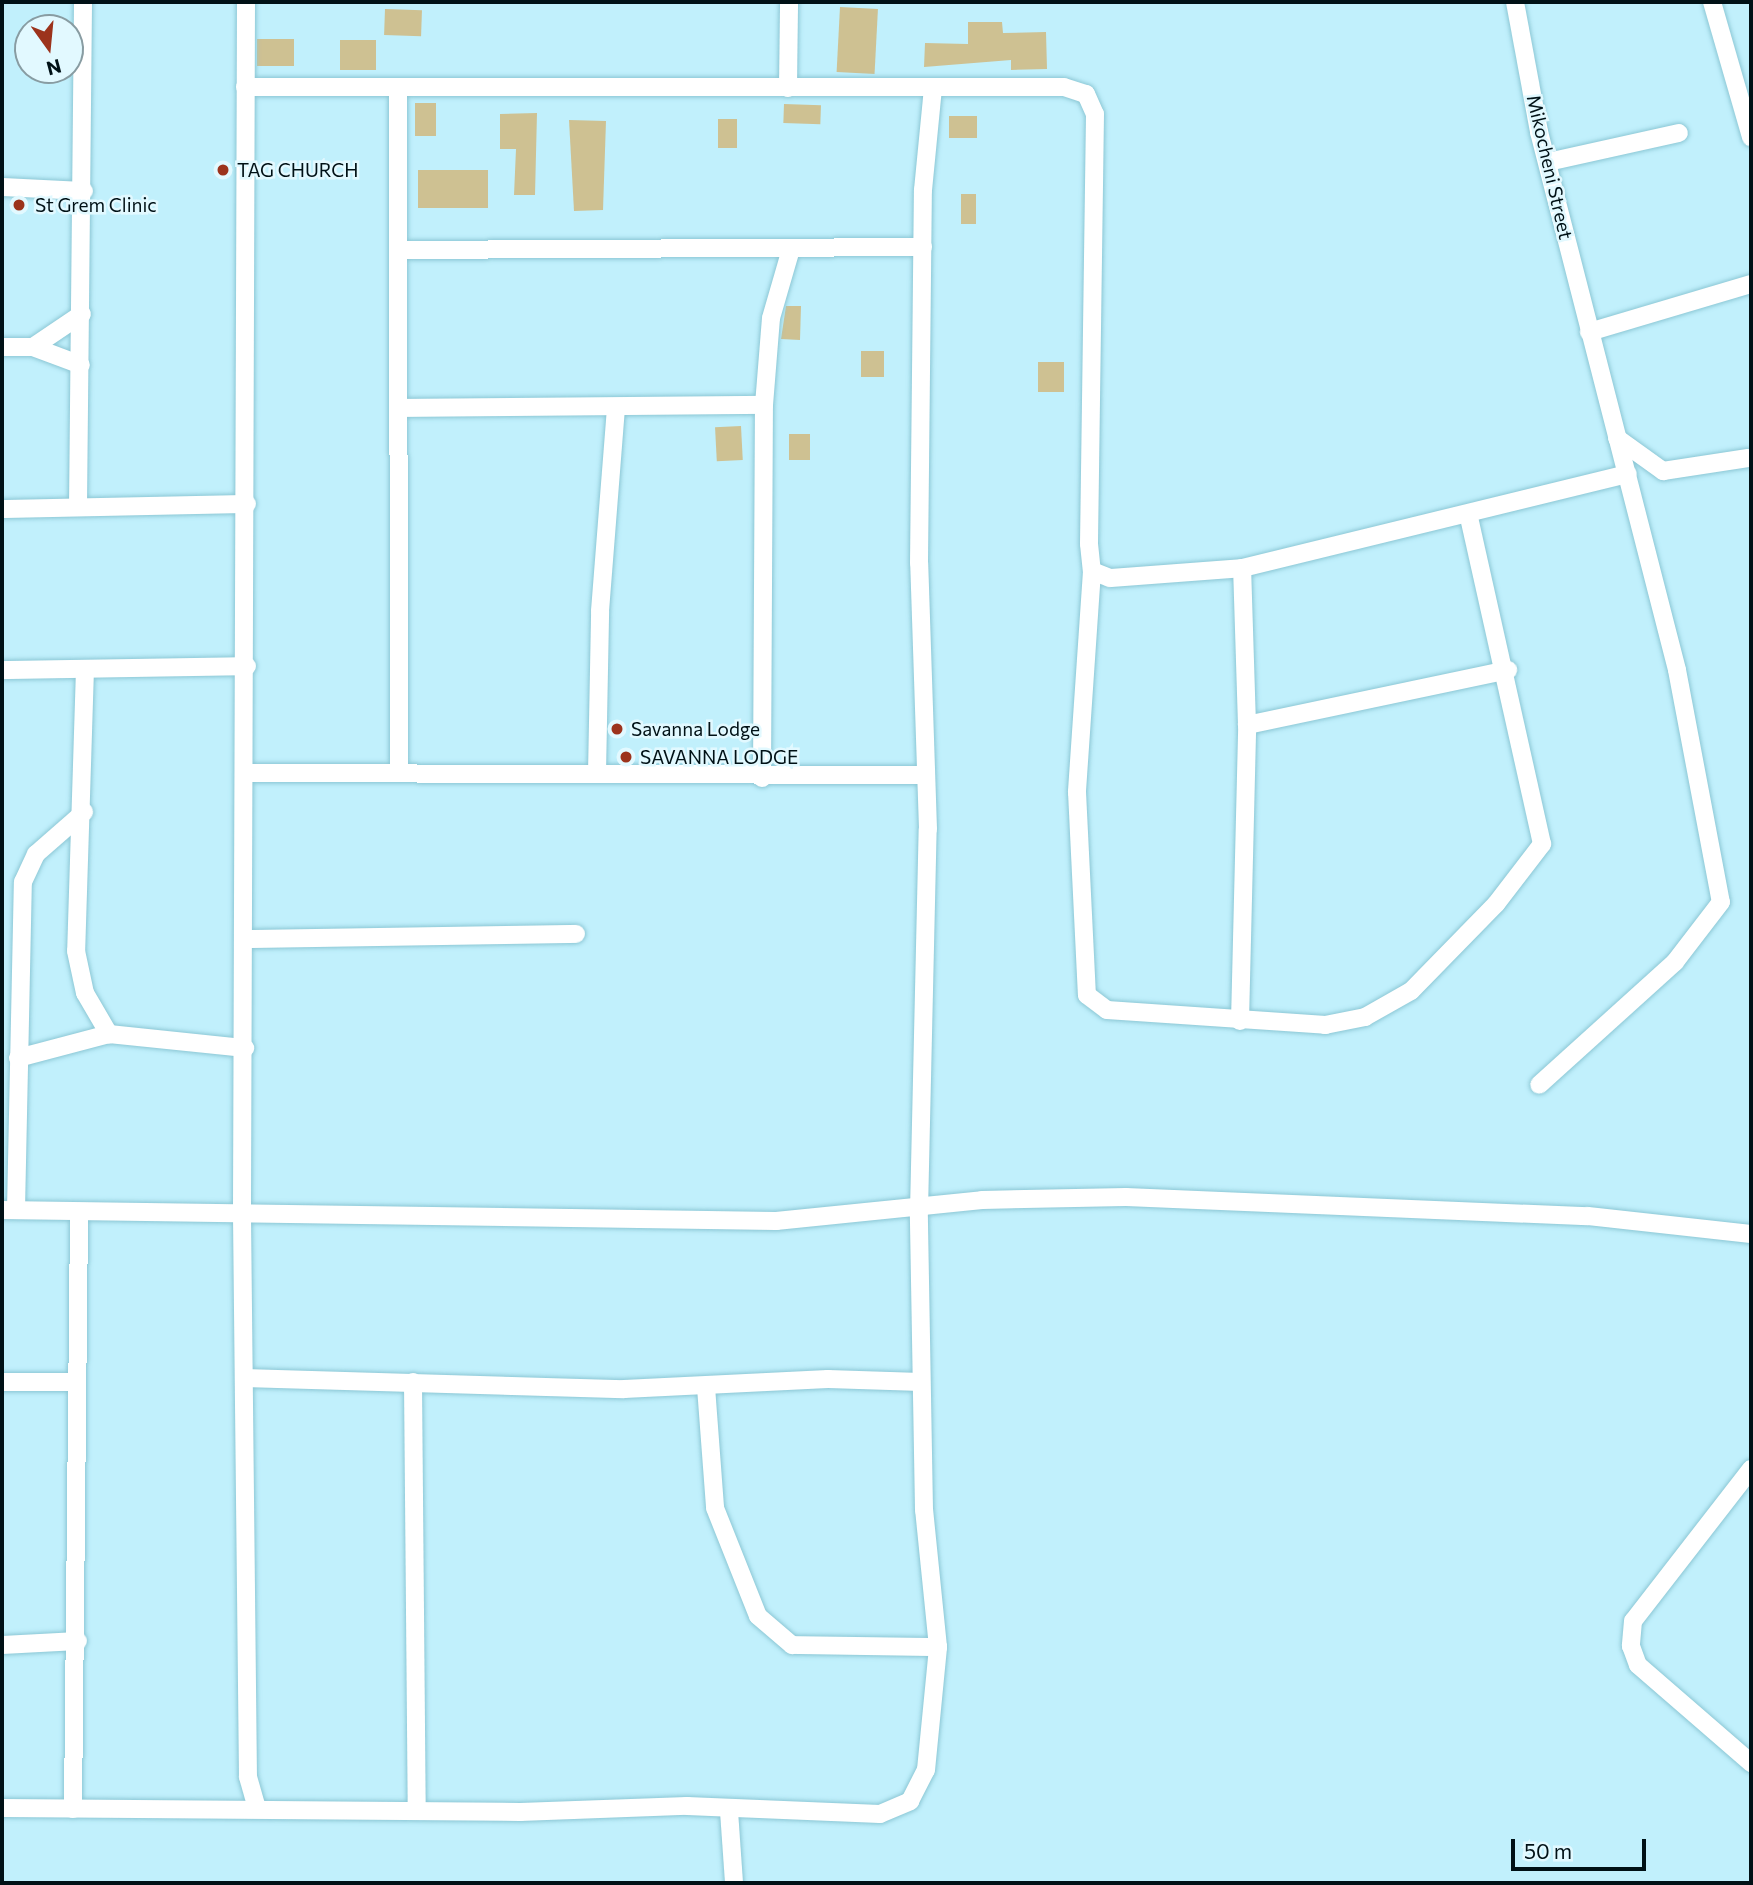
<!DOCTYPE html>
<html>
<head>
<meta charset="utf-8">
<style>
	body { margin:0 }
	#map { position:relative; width:1753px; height:1885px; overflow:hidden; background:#c1f0fc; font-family:Commissioner,sans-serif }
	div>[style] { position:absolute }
	.building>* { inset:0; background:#cec192; transform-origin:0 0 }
	.roads { filter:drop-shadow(0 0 2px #8cc7d5) drop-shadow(0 0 2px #8cc7d5) }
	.minor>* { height:18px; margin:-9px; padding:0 9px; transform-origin:9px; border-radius:9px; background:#fff }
	.dots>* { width:19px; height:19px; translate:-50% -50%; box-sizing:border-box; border:4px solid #e2f9ff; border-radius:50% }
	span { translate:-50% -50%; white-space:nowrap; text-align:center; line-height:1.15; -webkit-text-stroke:5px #e2f9ff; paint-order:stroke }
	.street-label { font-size:19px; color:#001116 }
	.poi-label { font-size:19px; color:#001116 }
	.left { translate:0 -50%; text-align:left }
	.frame { position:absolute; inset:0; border:4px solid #001116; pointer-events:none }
	.north { position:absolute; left:14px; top:14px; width:70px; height:70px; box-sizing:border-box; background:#e2f9ff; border:2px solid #889ca2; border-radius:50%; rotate:165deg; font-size:19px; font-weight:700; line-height:28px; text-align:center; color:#001116 }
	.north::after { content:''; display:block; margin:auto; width:24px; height:32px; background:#9c331c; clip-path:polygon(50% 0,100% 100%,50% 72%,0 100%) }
	.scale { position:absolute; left:1511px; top:1839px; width:135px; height:32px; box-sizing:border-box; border:4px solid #001116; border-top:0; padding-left:9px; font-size:21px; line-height:24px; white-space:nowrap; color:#001116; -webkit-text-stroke:5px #e2f9ff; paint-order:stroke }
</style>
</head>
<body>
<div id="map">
	<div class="building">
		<div style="left:840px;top:7px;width:38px;height:65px;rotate:3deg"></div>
		<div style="left:385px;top:9px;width:37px;height:26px;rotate:2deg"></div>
		<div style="clip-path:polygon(968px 22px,1002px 22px,1003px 33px,1046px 32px,1047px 69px,1011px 70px,1011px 60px,924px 67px,925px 43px,968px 44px)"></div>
		<div style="left:257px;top:39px;width:37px;height:27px"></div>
		<div style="left:376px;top:40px;width:30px;height:36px;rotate:90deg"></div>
		<div style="left:415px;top:103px;width:21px;height:33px"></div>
		<div style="left:784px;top:104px;width:37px;height:19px;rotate:2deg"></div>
		<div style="clip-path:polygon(537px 113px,535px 195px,514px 195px,516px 149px,500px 149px,500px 114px)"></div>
		<div style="left:949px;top:116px;width:28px;height:22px"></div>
		<div style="left:718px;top:119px;width:19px;height:29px"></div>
		<div style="clip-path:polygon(569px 120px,606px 121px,603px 210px,574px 211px)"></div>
		<div style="left:418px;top:170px;width:70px;height:38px"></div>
		<div style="left:961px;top:194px;width:15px;height:30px"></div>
		<div style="clip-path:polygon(786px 306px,801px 306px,800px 340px,781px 339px)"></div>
		<div style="left:861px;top:351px;width:23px;height:26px"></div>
		<div style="left:1038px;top:362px;width:26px;height:30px"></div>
		<div style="left:741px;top:426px;width:34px;height:26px;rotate:87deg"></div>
		<div style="left:789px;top:434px;width:21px;height:26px"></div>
	</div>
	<div class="roads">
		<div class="minor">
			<div style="left:246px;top:2px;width:1214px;rotate:90.19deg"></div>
			<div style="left:242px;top:1216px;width:561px;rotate:89.39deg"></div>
			<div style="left:248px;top:1777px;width:32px;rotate:74deg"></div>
			<div style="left:1515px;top:2px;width:132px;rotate:79.5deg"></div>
			<div style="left:1539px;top:132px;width:555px;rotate:75.61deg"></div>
			<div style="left:1677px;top:670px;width:236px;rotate:79.3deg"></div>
			<div style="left:1721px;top:902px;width:76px;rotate:127.5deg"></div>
			<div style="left:1675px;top:962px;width:183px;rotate:137.9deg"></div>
			<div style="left:1712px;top:2px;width:141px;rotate:73.9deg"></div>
			<div style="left:245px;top:87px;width:819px"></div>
			<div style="left:1064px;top:87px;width:23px;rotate:18deg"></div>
			<div style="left:1086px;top:94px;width:22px;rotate:66deg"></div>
			<div style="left:1095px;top:114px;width:430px;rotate:90.8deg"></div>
			<div style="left:1089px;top:544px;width:27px;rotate:84deg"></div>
			<div style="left:1092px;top:571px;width:19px;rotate:21deg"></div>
			<div style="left:1110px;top:578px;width:132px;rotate:-4.3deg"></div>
			<div style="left:1242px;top:568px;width:397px;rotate:-13.7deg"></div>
			<div style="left:398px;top:88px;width:684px;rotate:89.92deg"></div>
			<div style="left:788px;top:88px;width:86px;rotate:-89.3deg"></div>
			<div style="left:1548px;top:162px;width:134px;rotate:-12.5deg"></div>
			<div style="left:2px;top:187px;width:82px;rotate:2.8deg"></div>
			<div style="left:402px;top:250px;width:521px;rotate:-0.33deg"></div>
			<div style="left:1589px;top:332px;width:169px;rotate:-16.5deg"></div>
			<div style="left:2px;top:347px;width:31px"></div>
			<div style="left:33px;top:347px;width:51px;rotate:20.6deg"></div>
			<div style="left:33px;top:347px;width:59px;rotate:-34deg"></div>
			<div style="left:403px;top:408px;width:361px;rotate:-0.5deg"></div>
			<div style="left:1617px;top:438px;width:57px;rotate:35.7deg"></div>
			<div style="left:1663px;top:471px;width:86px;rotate:-8.7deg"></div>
			<div style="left:78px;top:507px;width:505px;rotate:-89.43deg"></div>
			<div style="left:2px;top:509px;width:245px;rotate:-1.2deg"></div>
			<div style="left:1092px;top:571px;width:222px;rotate:93.9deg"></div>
			<div style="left:1077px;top:792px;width:203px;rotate:87.2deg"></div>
			<div style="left:1087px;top:995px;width:25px;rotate:37deg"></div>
			<div style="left:1107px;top:1010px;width:219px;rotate:3.9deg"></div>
			<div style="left:1325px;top:1025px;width:41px;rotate:-11.3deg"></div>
			<div style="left:1365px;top:1017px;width:53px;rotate:-29.5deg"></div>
			<div style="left:1411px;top:991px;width:122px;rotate:-45.7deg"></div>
			<div style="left:1496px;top:904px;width:76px;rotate:-52.5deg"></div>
			<div style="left:1542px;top:844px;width:334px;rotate:-102.6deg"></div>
			<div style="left:85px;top:669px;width:282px;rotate:91.8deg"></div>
			<div style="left:76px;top:951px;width:43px;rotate:77.9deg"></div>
			<div style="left:85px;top:993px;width:48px;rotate:59.7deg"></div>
			<div style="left:2px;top:670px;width:245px;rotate:-0.9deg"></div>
			<div style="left:1247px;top:725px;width:267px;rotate:-11.9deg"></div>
			<div style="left:247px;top:773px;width:679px;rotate:0.17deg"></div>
			<div style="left:597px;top:774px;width:163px;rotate:-88.9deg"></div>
			<div style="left:600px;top:611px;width:203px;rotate:-85.5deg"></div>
			<div style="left:762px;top:778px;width:373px;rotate:-89.7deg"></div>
			<div style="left:764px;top:405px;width:87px;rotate:-85.4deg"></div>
			<div style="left:771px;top:318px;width:72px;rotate:-73.8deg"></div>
			<div style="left:245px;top:939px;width:331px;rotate:-0.9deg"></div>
			<div style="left:1240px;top:1021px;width:296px;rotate:-88.6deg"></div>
			<div style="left:1247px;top:725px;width:157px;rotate:-91.8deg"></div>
			<div style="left:18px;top:1058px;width:94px;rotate:-14.8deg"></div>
			<div style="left:109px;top:1034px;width:137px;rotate:5.9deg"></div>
			<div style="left:2px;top:1210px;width:774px;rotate:0.81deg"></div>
			<div style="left:776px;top:1221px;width:207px;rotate:-5.8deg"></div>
			<div style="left:982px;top:1200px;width:144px;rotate:-1.2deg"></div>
			<div style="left:1126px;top:1197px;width:462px;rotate:2.4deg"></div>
			<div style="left:1588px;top:1216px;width:164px;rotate:6.3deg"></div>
			<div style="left:16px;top:1210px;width:328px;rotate:-88.8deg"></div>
			<div style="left:23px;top:882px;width:31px;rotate:-65deg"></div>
			<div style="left:36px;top:854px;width:64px;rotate:-41.2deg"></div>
			<div style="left:244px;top:1378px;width:380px;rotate:1.7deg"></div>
			<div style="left:624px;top:1389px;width:204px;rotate:-2.8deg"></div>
			<div style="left:828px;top:1379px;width:93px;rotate:1.8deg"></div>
			<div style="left:2px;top:1382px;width:72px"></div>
			<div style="left:413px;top:1382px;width:426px;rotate:89.5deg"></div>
			<div style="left:706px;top:1387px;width:121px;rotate:85.7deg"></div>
			<div style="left:715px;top:1508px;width:116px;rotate:68.3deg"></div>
			<div style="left:758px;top:1616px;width:45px;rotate:40.5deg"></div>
			<div style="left:792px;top:1645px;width:146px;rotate:0.8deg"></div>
			<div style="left:1751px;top:1469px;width:192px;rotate:127.8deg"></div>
			<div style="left:1633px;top:1621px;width:25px;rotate:95deg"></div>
			<div style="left:1631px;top:1646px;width:20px;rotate:70deg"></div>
			<div style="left:1638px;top:1665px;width:150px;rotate:40.9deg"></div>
			<div style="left:2px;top:1645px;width:76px;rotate:-3deg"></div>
			<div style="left:2px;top:1808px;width:518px;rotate:0.44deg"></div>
			<div style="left:520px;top:1812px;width:167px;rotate:-2.1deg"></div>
			<div style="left:687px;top:1806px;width:193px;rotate:2.4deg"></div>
			<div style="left:880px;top:1814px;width:33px;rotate:-23deg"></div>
			<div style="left:910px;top:1801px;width:35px;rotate:-63deg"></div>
			<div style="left:926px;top:1770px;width:124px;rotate:-84.4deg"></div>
			<div style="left:938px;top:1647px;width:138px;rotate:-95.8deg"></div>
			<div style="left:924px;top:1510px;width:299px;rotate:-91deg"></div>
			<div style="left:919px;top:1211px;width:382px;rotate:-88.7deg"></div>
			<div style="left:928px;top:829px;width:266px;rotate:-91.9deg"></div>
			<div style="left:919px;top:563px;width:373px;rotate:-89.4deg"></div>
			<div style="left:923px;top:190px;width:102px;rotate:-84.4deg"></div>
			<div style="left:73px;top:1809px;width:597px;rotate:-89.42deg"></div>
			<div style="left:729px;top:1811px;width:72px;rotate:86deg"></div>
		</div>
	</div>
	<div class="dots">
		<div style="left:223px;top:170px;background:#9c331c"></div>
		<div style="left:19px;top:205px;background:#9c331c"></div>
		<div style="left:617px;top:729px;background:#9c331c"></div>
		<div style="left:626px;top:757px;background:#9c331c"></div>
	</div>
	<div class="street-label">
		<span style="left:1550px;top:167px;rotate:77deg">Mikocheni Street</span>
	</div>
	<div class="poi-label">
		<span class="left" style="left:237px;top:170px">TAG CHURCH</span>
		<span class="left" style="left:35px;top:205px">St Grem Clinic</span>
		<span class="left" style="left:631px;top:729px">Savanna Lodge</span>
		<span class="left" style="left:640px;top:757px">SAVANNA LODGE</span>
	</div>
	<div class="frame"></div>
	<div class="north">N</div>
	<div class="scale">50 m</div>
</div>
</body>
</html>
